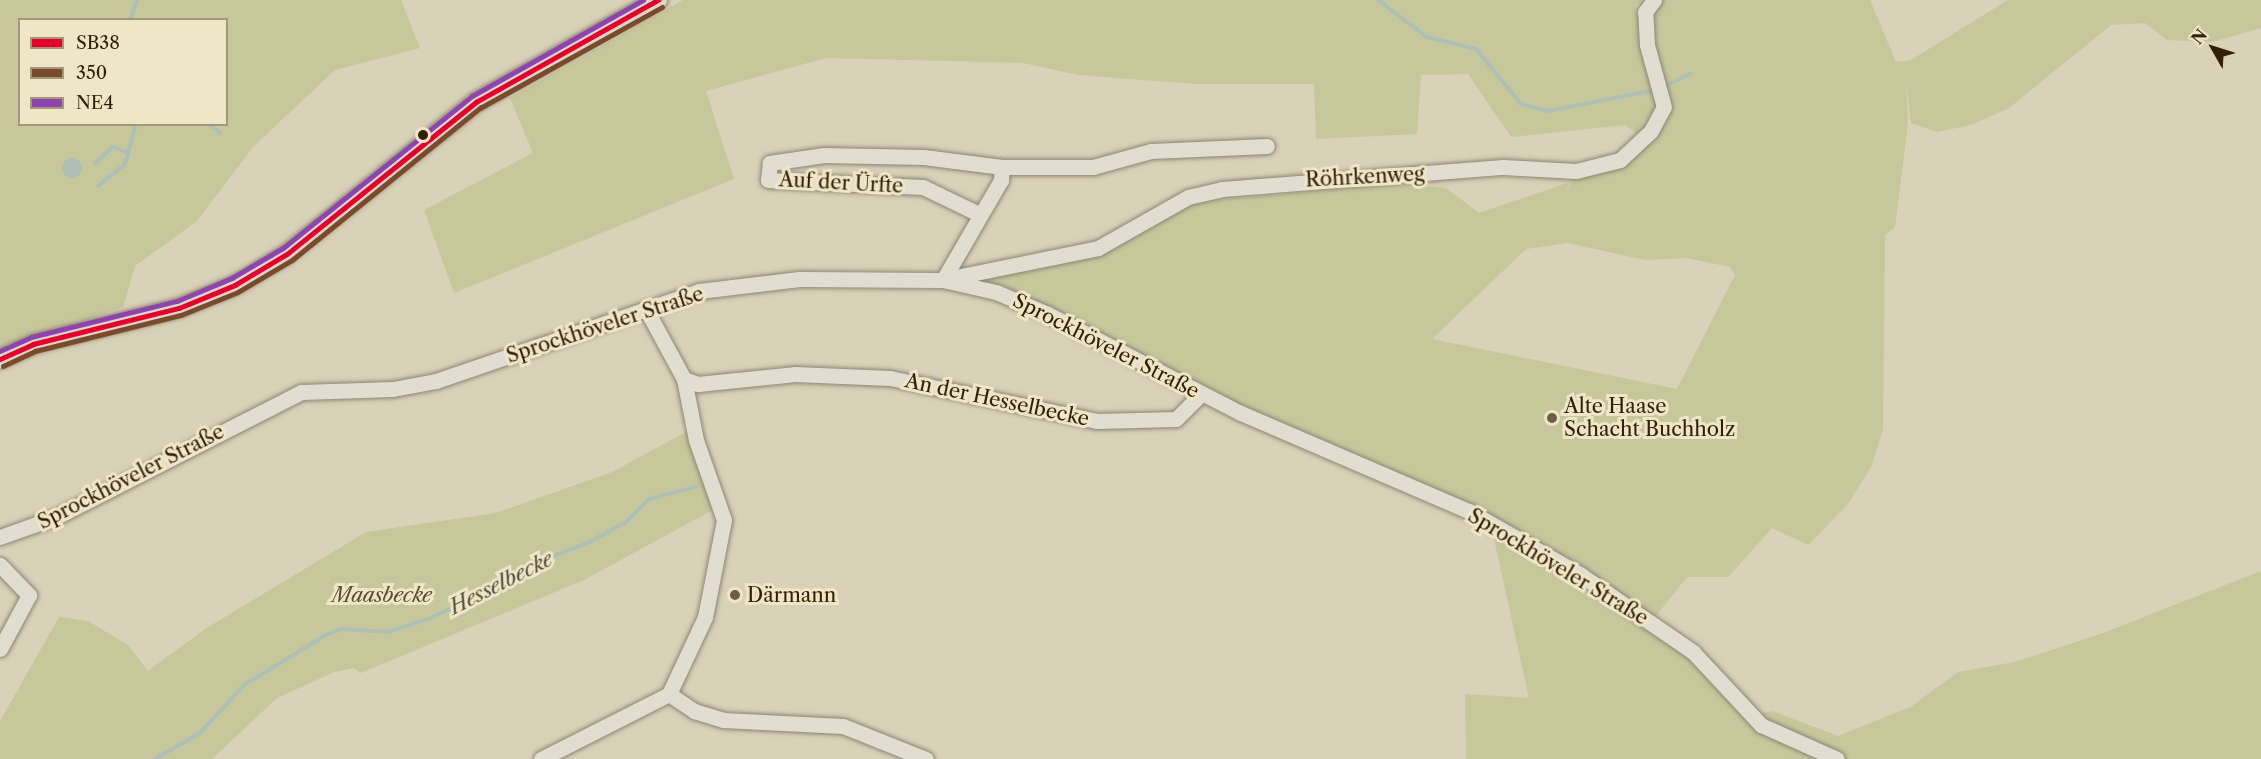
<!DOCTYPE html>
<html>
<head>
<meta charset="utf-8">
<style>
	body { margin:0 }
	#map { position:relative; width:2261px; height:759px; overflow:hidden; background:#d9d1b8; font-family:"Libre Caslon Text",serif }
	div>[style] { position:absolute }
	.green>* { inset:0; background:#c7c79c }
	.water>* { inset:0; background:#aebfb6 }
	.round { border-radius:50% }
	.stream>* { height:4px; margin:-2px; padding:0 2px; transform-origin:2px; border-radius:2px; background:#aebfb6 }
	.roads { filter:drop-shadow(0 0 2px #8e8675) drop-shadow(0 0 2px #8e8675) }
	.minor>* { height:15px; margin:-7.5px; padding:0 7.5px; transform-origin:7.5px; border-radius:7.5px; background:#e1ddd1 }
	.major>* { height:18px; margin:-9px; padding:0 9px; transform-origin:9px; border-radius:9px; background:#dcd7c8 }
	.bus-1>* { height:4.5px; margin:-2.25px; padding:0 2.25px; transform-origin:2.25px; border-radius:2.25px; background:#e4002b }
	.bus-2>* { height:4.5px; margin:-2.25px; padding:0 2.25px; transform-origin:2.25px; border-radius:2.25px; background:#7a4b2a }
	.bus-3>* { height:4.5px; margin:-2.25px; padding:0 2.25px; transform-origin:2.25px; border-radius:2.25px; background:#8e44ad }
	.dots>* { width:16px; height:16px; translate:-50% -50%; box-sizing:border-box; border:3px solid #efe6c8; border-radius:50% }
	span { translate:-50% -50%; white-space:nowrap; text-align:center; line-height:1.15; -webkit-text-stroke:6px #efe6c8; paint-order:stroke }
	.street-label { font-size:20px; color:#331e06 }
	.poi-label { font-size:20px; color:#331e06 }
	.left { translate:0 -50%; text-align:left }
	.park-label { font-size:20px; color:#5b4e2c; font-style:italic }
	.water-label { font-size:21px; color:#524c3b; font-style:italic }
	.legend { position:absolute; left:18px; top:18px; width:210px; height:108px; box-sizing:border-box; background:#efe6c8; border:2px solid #a4967a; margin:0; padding:8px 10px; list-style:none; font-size:18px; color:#331e06 }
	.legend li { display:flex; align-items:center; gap:12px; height:30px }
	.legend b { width:30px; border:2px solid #a4967a }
	.north { position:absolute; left:2183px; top:18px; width:60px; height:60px; -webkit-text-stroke:4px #efe6c8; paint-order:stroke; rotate:309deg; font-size:16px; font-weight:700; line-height:24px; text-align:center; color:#331e06 }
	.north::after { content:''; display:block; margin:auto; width:21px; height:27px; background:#331e06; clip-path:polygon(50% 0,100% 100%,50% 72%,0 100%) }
</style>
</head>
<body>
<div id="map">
	<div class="green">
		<div style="clip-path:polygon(evenodd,0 0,401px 0,420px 48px,335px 70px,253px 147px,197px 221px,135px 266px,123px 307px,0 351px,0 0,20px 20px,226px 20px,226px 124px,20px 124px,20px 20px)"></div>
		<div style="clip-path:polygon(683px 0,1642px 0,1635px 6px,1659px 91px,1657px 117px,1637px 134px,1625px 125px,1511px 137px,1468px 74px,1421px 75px,1417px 134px,1316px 139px,1314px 84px,1195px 84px,1078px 75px,1023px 63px,826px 58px,706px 91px,734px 179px,454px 293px,424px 210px,533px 153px,510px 98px)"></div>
		<div style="clip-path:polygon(evenodd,1656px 0,1870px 0,1896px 62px,1911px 60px,2008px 0,2261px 0,2261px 28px,2212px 42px,2167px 40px,2145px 23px,2111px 25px,2009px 108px,1971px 125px,1937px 132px,1911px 123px,1906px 81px,1908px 123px,1895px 227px,1885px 235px,1883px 430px,1871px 467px,1848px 504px,1808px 545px,1772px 528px,1728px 577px,1687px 577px,1655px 617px,1528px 536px,1269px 421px,985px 282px,989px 273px,1100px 251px,1190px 202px,1405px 184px,1446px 188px,1479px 213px,1570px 182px,1566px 193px,1576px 173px,1600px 171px,1663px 116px,1646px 12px,1656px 0,1568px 243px,1645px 260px,1687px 258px,1730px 267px,1735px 275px,1677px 389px,1432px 339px,1526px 249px,1568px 243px)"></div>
		<div style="clip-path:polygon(686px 432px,689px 437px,697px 433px,716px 474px,724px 499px,718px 507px,584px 580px,361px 673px,354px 668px,334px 672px,277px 698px,212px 759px,0 759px,0 721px,59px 617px,88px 621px,128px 645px,148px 671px,205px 629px,366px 532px,496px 513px,612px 472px)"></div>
		<div style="clip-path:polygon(1492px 530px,1687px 657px,1745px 718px,1772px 711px,1838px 736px,1912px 706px,1958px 672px,2015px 662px,2103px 633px,2261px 571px,2261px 759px,1466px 759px,1465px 694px,1529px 698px)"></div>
	</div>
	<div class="water">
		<div class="round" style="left:62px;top:158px;width:20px;height:20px"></div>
	</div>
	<div class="stream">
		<div style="left:1378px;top:0;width:61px;rotate:37.1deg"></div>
		<div style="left:1427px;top:37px;width:50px;rotate:13.8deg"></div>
		<div style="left:1476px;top:49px;width:71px;rotate:50.7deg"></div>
		<div style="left:1521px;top:104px;width:28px;rotate:15deg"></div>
		<div style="left:1548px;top:111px;width:109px;rotate:-11.1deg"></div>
		<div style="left:130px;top:20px;width:21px;rotate:-71deg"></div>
		<div style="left:1665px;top:86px;width:28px;rotate:-26deg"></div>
		<div style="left:209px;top:124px;width:14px;rotate:39deg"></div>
		<div style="left:95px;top:163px;width:24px;rotate:-42deg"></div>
		<div style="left:113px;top:147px;width:16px;rotate:22deg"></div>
		<div style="left:98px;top:186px;width:35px;rotate:-39deg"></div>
		<div style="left:125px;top:164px;width:41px;rotate:-74.6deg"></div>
		<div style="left:155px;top:759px;width:52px;rotate:-30deg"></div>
		<div style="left:200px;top:733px;width:65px;rotate:-47.5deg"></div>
		<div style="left:244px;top:685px;width:96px;rotate:-31.4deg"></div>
		<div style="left:326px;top:635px;width:17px;rotate:-21deg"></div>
		<div style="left:342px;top:629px;width:46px;rotate:3.7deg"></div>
		<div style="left:388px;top:632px;width:40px;rotate:-18deg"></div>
		<div style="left:426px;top:620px;width:93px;rotate:-24.9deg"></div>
		<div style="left:510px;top:581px;width:20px;rotate:-45deg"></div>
		<div style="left:524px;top:567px;width:71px;rotate:-20.7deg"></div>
		<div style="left:590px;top:542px;width:41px;rotate:-29.1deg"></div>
		<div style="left:626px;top:522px;width:33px;rotate:-45deg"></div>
		<div style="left:649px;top:499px;width:48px;rotate:-14.6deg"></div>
	</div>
	<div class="roads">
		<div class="minor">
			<div style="left:1002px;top:167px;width:91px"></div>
			<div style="left:1093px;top:167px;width:60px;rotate:-15.4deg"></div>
			<div style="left:1151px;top:151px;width:116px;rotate:-2.5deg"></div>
			<div style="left:946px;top:279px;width:155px;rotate:-11.5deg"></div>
			<div style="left:1098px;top:248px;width:103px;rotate:-29.5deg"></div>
			<div style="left:1188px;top:197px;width:35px;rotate:-13deg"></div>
			<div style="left:1222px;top:189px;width:282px;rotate:-4.5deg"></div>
			<div style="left:1503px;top:167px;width:73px;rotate:3.1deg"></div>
			<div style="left:1576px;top:171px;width:45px;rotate:-14deg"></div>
			<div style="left:1620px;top:160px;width:42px;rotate:-43.1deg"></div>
			<div style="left:1651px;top:131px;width:27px;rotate:-62deg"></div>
			<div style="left:1664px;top:107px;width:64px;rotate:-105.3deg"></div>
			<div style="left:1647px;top:45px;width:33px;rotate:-93deg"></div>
			<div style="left:1645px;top:12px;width:15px;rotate:-53deg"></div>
			<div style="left:943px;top:280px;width:116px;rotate:-59.9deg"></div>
			<div style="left:1001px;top:180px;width:13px;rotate:-86deg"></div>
			<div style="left:1002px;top:167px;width:79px;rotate:-172.7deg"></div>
			<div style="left:924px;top:157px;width:100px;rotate:-178.9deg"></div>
			<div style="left:824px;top:155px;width:55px;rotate:171.6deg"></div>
			<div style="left:770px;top:163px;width:17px;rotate:97deg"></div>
			<div style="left:768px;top:180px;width:155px;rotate:2.6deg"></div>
			<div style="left:923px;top:187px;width:62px;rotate:25.7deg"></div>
			<div style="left:646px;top:309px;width:80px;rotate:61.5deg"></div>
			<div style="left:684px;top:379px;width:15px;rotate:20deg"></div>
			<div style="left:698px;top:384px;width:98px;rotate:-5.9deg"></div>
			<div style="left:795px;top:374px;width:95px;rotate:2.4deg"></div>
			<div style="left:890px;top:378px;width:211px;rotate:11.7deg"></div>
			<div style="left:1097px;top:421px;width:79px;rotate:-1.5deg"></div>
			<div style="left:1176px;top:419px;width:35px;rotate:-45deg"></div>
			<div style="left:0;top:537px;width:59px;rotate:-19.7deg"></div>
			<div style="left:56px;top:517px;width:275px;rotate:-27deg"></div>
			<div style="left:301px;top:392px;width:92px;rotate:-1.9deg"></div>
			<div style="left:393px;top:389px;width:44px;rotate:-10.5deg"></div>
			<div style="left:436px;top:381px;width:278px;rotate:-18.9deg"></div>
			<div style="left:699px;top:291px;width:101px;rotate:-6.8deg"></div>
			<div style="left:799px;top:279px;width:144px;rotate:0.4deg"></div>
			<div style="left:943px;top:280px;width:54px;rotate:12.8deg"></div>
			<div style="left:996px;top:292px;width:56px;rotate:22.9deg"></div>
			<div style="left:1048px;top:314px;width:217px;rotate:27.2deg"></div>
			<div style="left:1241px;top:413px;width:248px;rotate:23.3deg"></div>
			<div style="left:1469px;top:511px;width:129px;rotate:29.7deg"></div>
			<div style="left:1581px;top:575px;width:136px;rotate:34.5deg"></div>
			<div style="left:1693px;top:652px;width:100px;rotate:47deg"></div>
			<div style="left:1761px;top:725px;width:83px;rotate:24.1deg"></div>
			<div style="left:0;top:565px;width:42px;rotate:46deg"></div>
			<div style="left:29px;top:595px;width:61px;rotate:118.2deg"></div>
			<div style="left:669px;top:694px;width:30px;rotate:34deg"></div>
			<div style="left:694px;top:711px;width:30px;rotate:17deg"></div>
			<div style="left:723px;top:720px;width:120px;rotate:2.9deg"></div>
			<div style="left:843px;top:726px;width:89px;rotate:21.7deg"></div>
			<div style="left:541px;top:759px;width:144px;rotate:-26.9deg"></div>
			<div style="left:669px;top:694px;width:85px;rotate:-64.9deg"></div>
			<div style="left:705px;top:617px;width:99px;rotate:-78.9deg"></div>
			<div style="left:724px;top:520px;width:85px;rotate:-109.3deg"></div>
			<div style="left:696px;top:440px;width:62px;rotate:-101.1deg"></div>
		</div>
		<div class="major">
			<div style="left:0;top:359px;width:36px;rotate:-24deg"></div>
			<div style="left:33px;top:344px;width:150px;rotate:-13.9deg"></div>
			<div style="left:179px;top:308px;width:61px;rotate:-22.3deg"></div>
			<div style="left:235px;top:285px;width:61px;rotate:-30.8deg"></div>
			<div style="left:287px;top:254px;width:243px;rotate:-38.8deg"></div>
			<div style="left:476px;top:102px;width:209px;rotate:-29.3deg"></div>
		</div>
	</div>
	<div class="bus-1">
		<div style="left:0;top:359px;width:36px;rotate:-24deg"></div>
		<div style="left:33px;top:344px;width:150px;rotate:-13.9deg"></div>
		<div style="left:179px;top:308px;width:61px;rotate:-22.3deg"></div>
		<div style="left:235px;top:285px;width:61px;rotate:-30.8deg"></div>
		<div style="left:287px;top:254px;width:243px;rotate:-38.8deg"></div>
		<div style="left:476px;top:102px;width:209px;rotate:-29.3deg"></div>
	</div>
	<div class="bus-2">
		<div style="left:3px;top:366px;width:35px;rotate:-25deg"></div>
		<div style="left:35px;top:351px;width:150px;rotate:-13.9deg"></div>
		<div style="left:181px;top:315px;width:61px;rotate:-22deg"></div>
		<div style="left:238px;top:292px;width:63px;rotate:-30.7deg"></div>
		<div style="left:292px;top:260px;width:242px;rotate:-39deg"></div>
		<div style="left:480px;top:108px;width:208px;rotate:-29deg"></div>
	</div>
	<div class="bus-3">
		<div style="left:0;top:351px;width:34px;rotate:-24deg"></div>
		<div style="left:31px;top:337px;width:150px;rotate:-13.9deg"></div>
		<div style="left:177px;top:301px;width:60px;rotate:-22.7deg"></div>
		<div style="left:232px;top:278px;width:59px;rotate:-30.5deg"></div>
		<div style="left:283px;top:248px;width:243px;rotate:-38.8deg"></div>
		<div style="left:472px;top:96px;width:196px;rotate:-29.3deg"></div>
	</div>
	<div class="dots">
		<div style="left:423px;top:135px;background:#331e06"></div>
		<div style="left:1552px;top:418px;background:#6d5d44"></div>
		<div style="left:735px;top:595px;background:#6d5d44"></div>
	</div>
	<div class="street-label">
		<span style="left:1365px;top:177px;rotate:-3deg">Röhrkenweg</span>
		<span style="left:841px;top:183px;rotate:3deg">Auf der Ürfte</span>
		<span style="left:605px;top:325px;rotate:-18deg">Sprockhöveler Straße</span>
		<span style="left:1106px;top:346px;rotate:27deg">Sprockhöveler Straße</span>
		<span style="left:997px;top:400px;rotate:12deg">An der Hesselbecke</span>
		<span style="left:131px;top:477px;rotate:-27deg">Sprockhöveler Straße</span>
		<span style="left:1558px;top:567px;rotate:31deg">Sprockhöveler Straße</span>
	</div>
	<div class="poi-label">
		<span class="left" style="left:1564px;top:418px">Alte Haase<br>Schacht Buchholz</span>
		<span class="left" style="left:747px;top:595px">Därmann</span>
	</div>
	<div class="park-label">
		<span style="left:382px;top:595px">Maasbecke</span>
	</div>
	<div class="water-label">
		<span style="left:501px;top:583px;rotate:-27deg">Hesselbecke</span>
	</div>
	<ul class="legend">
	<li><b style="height:8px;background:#e4002b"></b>SB38</li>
	<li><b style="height:8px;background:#7a4b2a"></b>350</li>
	<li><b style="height:8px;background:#8e44ad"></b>NE4</li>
	</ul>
	<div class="north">N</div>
</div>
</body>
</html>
